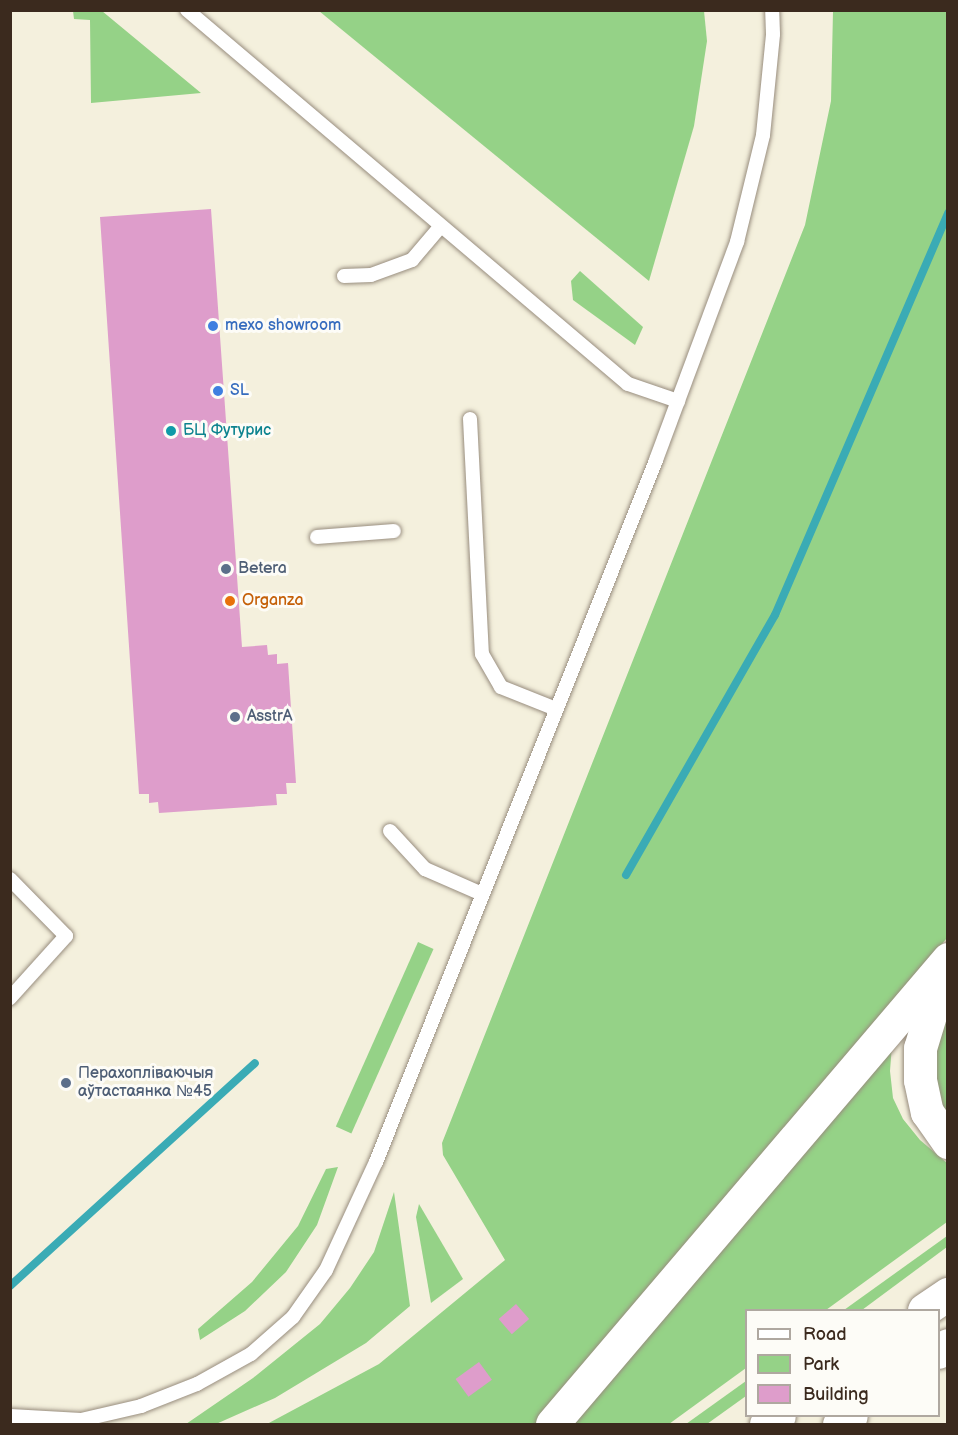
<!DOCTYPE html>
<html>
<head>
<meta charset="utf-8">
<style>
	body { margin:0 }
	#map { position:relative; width:958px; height:1435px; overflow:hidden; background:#f4f0dd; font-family:"Balsamiq Sans",sans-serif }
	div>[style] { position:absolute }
	.green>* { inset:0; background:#95d287; transform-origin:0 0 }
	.stream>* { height:8px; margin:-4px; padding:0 4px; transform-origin:4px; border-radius:4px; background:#3aabb5 }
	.building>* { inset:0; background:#de9dcb; transform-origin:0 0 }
	.roads { filter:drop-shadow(0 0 2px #988d7e) drop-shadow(0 0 2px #988d7e) }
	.service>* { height:14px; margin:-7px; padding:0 7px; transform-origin:7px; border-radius:7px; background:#fff }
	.primary>* { height:33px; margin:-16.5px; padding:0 16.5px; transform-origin:16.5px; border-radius:16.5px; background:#fff }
	.trunk>* { height:33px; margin:-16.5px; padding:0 16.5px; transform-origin:16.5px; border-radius:16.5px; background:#fff }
	.dots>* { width:16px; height:16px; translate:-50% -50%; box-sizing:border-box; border:3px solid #fdfcf7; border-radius:50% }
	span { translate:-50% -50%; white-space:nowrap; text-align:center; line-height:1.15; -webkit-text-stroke:6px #fdfcf7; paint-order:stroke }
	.shop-label { font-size:16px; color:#366cbe }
	.left { translate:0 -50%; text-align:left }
	.culture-label { font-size:16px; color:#0d838f }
	.service-label { font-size:16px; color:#4e5e75 }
	.food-label { font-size:16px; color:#c56008 }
	.frame { position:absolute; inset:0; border:12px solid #3b2a1e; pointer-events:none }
	.legend { position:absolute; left:745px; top:1309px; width:195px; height:108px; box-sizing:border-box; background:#fdfcf7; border:2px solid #afa8a0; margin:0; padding:8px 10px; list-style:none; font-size:18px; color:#3b2a1e }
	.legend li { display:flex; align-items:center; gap:12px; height:30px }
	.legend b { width:30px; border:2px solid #afa8a0 }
</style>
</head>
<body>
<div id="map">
	<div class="green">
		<div style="clip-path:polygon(73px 11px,102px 11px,201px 93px,91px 103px,90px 20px,74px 19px)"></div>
		<div style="clip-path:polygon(319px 11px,704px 11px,707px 41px,694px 126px,649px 281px)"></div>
		<div style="clip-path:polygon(833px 11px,947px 11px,947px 938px,537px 1424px,267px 1424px,379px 1364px,505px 1260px,443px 1155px,442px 1143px,805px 225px,831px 101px)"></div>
		<div style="clip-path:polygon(580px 271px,643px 327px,635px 345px,573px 300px,571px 281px)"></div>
		<div style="left:418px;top:942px;width:17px;height:202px;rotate:24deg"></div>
		<div style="clip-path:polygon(947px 1005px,947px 1113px,940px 1107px,932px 1077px,940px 1021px)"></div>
		<div style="clip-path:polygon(892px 1044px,890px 1071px,893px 1098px,903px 1119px,920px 1140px,947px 1163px,947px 1222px,826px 1310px,746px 1310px,746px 1368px,669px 1424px,567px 1424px)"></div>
		<div style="clip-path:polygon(338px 1167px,317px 1225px,286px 1272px,245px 1311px,200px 1340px,198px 1329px,252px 1282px,298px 1226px,326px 1169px)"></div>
		<div style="clip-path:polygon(394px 1192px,410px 1306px,366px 1343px,275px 1398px,216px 1424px,186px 1424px,253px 1378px,320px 1324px,350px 1288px,374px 1252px)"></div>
		<div style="clip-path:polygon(419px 1204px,463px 1279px,431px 1303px,416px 1217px)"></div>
		<div style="clip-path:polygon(947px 1236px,947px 1247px,862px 1310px,844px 1310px)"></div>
		<div style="clip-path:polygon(746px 1381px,746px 1396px,707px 1424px,686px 1424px)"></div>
	</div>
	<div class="stream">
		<div style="left:626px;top:875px;width:300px;rotate:-60.2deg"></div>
		<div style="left:775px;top:615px;width:438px;rotate:-66.7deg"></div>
		<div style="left:10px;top:1286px;width:331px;rotate:-42.3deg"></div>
	</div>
	<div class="building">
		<div style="clip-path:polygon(211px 209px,242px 647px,267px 645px,268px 655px,277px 654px,277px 664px,288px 663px,296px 783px,286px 783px,287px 794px,276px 794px,277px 805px,159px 813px,158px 802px,149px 803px,149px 794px,139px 794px,100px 217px)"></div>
		<div style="left:516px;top:1304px;width:20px;height:23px;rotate:49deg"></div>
		<div style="left:479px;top:1362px;width:22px;height:29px;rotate:54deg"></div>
	</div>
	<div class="roads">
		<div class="service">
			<div style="left:187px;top:10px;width:578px;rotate:40.3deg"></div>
			<div style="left:628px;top:384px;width:53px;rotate:18.8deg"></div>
			<div style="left:344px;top:276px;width:27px;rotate:-2deg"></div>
			<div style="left:371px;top:275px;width:44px;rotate:-20.1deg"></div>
			<div style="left:412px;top:260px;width:43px;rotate:-49.7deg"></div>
			<div style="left:470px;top:419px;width:235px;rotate:87.1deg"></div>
			<div style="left:482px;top:654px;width:38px;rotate:60deg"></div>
			<div style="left:501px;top:687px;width:59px;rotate:21.8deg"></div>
			<div style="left:317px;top:537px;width:77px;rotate:-4.5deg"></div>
			<div style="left:390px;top:831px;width:52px;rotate:47.4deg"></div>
			<div style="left:425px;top:869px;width:62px;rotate:23.7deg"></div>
			<div style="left:10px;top:879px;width:80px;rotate:45.5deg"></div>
			<div style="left:66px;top:936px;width:84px;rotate:132.1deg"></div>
			<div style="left:10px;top:1416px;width:71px;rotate:3.2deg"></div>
			<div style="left:81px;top:1420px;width:62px;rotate:-13.1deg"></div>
			<div style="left:141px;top:1406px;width:60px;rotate:-21.4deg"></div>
			<div style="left:197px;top:1384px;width:62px;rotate:-29.1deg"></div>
			<div style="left:251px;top:1354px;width:56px;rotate:-41.4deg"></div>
			<div style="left:293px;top:1317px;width:57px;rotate:-54.9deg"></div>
			<div style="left:326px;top:1270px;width:119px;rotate:-65.2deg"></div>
			<div style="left:376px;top:1162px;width:756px;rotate:-68.25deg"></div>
			<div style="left:656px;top:460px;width:233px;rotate:-69.6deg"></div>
			<div style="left:737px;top:242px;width:110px;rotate:-76.3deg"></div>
			<div style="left:763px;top:135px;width:101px;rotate:-84.3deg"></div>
			<div style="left:773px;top:34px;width:24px;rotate:-92deg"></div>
		</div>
		<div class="primary">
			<div style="left:924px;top:1310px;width:29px;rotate:-34deg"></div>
			<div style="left:938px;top:1352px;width:12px;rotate:-35deg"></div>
			<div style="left:766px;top:1424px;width:15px;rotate:-32deg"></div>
			<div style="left:839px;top:1424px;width:14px;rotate:-34deg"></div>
		</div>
		<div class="trunk">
			<div style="left:948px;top:985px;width:22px;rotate:129deg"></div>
			<div style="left:934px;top:1002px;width:48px;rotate:106.9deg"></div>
			<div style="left:920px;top:1048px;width:32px;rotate:90deg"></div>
			<div style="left:920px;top:1080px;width:33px;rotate:78deg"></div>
			<div style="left:927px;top:1112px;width:37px;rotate:55deg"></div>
			<div style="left:552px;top:1424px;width:611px;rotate:-49.58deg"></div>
		</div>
	</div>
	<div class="dots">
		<div style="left:213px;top:326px;background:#3f7fe0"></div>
		<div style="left:218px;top:391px;background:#3f7fe0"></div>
		<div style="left:171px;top:431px;background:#0f9aa8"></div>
		<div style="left:226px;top:569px;background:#5c6f8a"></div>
		<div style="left:230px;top:601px;background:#e8710a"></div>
		<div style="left:235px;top:717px;background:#5c6f8a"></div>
		<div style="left:66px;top:1083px;background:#5c6f8a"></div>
	</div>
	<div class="shop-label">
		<span class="left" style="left:225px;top:326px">mexo showroom</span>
		<span class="left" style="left:230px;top:391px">SL</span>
	</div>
	<div class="culture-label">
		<span class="left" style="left:183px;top:431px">БЦ Футурис</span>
	</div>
	<div class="service-label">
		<span class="left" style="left:238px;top:569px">Betera</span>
		<span class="left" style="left:247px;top:717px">AsstrA</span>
		<span class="left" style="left:78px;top:1083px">Перахопліваючыя<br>аўтастаянка №45</span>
	</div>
	<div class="food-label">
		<span class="left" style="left:242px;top:601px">Organza</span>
	</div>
	<div class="frame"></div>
	<ul class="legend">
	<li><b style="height:8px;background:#fff"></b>Road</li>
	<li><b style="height:16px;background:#95d287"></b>Park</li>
	<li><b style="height:16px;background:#de9dcb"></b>Building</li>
	</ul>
</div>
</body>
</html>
